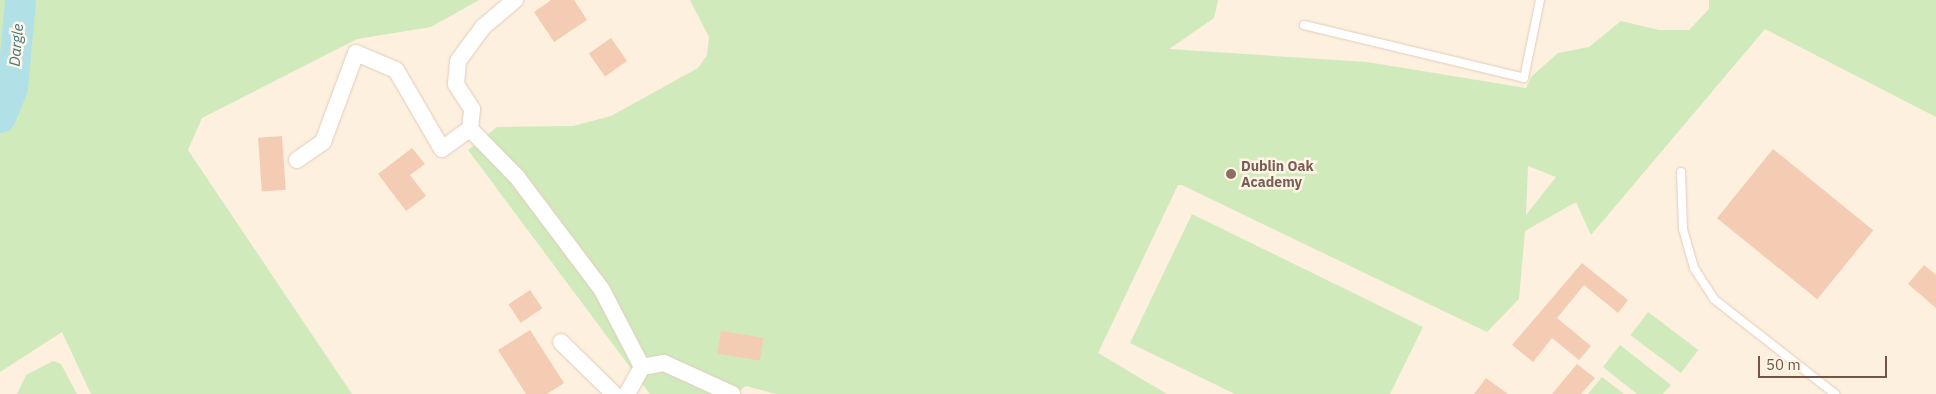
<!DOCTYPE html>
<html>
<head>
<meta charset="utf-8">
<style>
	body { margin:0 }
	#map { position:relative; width:1936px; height:394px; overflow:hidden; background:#fdf0de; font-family:"IBM Plex Sans",sans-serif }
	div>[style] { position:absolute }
	.green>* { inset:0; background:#d0eabc; transform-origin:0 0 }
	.river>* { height:31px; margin:-15.5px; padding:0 15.5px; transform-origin:15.5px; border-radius:15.5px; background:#b2e0e7 }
	.building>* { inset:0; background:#f4ccb4; transform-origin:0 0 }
	.roads { filter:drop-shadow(0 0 1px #e1ccba) drop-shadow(0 0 1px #e1ccba) }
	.lane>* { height:8px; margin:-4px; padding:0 4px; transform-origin:4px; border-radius:4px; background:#fff }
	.street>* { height:16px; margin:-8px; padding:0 8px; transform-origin:8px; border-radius:8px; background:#fff }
	.dots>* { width:14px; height:14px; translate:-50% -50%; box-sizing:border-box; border:2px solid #fff4e5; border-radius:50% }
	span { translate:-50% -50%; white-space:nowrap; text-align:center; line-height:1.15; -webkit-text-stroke:5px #fff4e5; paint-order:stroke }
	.education-label { font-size:14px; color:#785e54; font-weight:700 }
	.left { translate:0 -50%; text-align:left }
	.water-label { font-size:15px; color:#3b7781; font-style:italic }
	.scale { position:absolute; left:1758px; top:356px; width:129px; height:22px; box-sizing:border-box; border:2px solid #735545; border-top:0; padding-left:6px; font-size:15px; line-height:18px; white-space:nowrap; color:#735545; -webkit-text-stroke:4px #fff4e5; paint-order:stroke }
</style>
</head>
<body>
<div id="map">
	<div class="green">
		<div style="clip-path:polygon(0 0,479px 0,431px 27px,357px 39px,202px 118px,188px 150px,352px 394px,91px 394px,62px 332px,0 372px)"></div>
		<div style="clip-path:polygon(evenodd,690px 0,1218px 0,1214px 18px,1169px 49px,1367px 62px,1526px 88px,1532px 76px,1558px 53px,1589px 47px,1621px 21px,1659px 30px,1689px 30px,1709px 9px,1709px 0,1936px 0,1936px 117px,1765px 29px,1591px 235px,1576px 202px,1525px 231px,1519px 299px,1487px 332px,1182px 185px,1178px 185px,1098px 353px,1167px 394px,776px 394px,746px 386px,735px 394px,650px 394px,468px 150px,497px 127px,573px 126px,611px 116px,698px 68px,707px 55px,709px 37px,690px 0,1528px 166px,1556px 177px,1526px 215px,1528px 166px)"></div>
		<div style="clip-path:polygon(1192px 214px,1423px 327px,1390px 394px,1235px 394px,1130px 343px)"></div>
		<div style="left:1648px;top:312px;width:63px;height:29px;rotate:37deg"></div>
		<div style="clip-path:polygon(1620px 345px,1671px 385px,1663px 394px,1637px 394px,1603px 367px)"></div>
		<div style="clip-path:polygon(53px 361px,61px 364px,77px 394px,17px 394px,26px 375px)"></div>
		<div style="clip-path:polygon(1602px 377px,1624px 394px,1588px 394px)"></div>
	</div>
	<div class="river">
		<div style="left:0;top:117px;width:32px;rotate:-68deg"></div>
		<div style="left:12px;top:87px;width:87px;rotate:-84.7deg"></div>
	</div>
	<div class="building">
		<div style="clip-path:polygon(551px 0,574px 0,587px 20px,554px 42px,534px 12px)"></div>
		<div style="left:611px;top:38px;width:28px;height:27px;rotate:55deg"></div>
		<div style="left:282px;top:136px;width:54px;height:24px;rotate:86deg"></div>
		<div style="clip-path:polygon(412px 148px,425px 164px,410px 175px,426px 196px,406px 211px,378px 174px)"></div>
		<div style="left:1773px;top:149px;width:129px;height:89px;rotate:39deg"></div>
		<div style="clip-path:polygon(1582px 263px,1628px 300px,1618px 313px,1584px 285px,1557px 318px,1591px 346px,1579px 360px,1552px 338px,1533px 362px,1512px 345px)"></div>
		<div style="clip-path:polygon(1924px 265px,1936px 275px,1936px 308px,1908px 284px)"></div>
		<div style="left:530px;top:290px;width:22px;height:26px;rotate:56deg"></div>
		<div style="clip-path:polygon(530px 330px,564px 383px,547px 394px,526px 394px,498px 350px)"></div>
		<div style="left:721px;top:331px;width:43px;height:23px;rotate:9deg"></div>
		<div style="clip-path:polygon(1577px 364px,1595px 378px,1581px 394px,1552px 394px)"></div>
		<div style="clip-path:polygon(1486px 378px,1508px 394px,1474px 394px)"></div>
	</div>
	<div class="roads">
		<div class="lane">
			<div style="left:1304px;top:25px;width:226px;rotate:13.5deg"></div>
			<div style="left:1524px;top:78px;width:80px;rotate:-78.4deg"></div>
			<div style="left:1681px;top:172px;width:57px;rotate:88deg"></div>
			<div style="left:1683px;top:229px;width:41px;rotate:74.2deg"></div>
			<div style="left:1694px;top:268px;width:37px;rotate:57deg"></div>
			<div style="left:1714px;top:299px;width:154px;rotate:38.1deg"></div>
		</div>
		<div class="street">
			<div style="left:470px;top:129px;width:67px;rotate:45.6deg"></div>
			<div style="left:517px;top:177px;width:141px;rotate:53deg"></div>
			<div style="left:602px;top:290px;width:87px;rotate:62.5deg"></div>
			<div style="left:297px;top:160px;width:32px;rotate:-35deg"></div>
			<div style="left:323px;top:142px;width:95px;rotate:-69.7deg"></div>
			<div style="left:356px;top:53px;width:43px;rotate:23deg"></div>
			<div style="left:396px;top:70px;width:91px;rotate:59.8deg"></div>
			<div style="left:442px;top:149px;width:34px;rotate:-36deg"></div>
			<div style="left:470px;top:129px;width:20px;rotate:-84deg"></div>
			<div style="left:472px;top:109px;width:30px;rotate:-123deg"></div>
			<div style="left:456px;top:84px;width:23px;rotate:-85deg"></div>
			<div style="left:458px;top:61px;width:42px;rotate:-53.7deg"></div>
			<div style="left:483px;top:27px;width:42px;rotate:-40.2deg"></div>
			<div style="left:561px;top:342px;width:74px;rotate:44.5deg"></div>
			<div style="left:627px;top:394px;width:31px;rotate:-61deg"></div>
			<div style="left:642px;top:367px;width:22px;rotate:-10deg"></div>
			<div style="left:664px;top:363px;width:75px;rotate:24.5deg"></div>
		</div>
	</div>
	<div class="dots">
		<div style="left:1231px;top:174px;background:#8d6e63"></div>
	</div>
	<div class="education-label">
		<span class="left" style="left:1241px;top:174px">Dublin Oak<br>Academy</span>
	</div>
	<div class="water-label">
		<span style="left:16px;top:45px;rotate:-85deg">Dargle</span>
	</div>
	<div class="scale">50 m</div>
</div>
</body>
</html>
